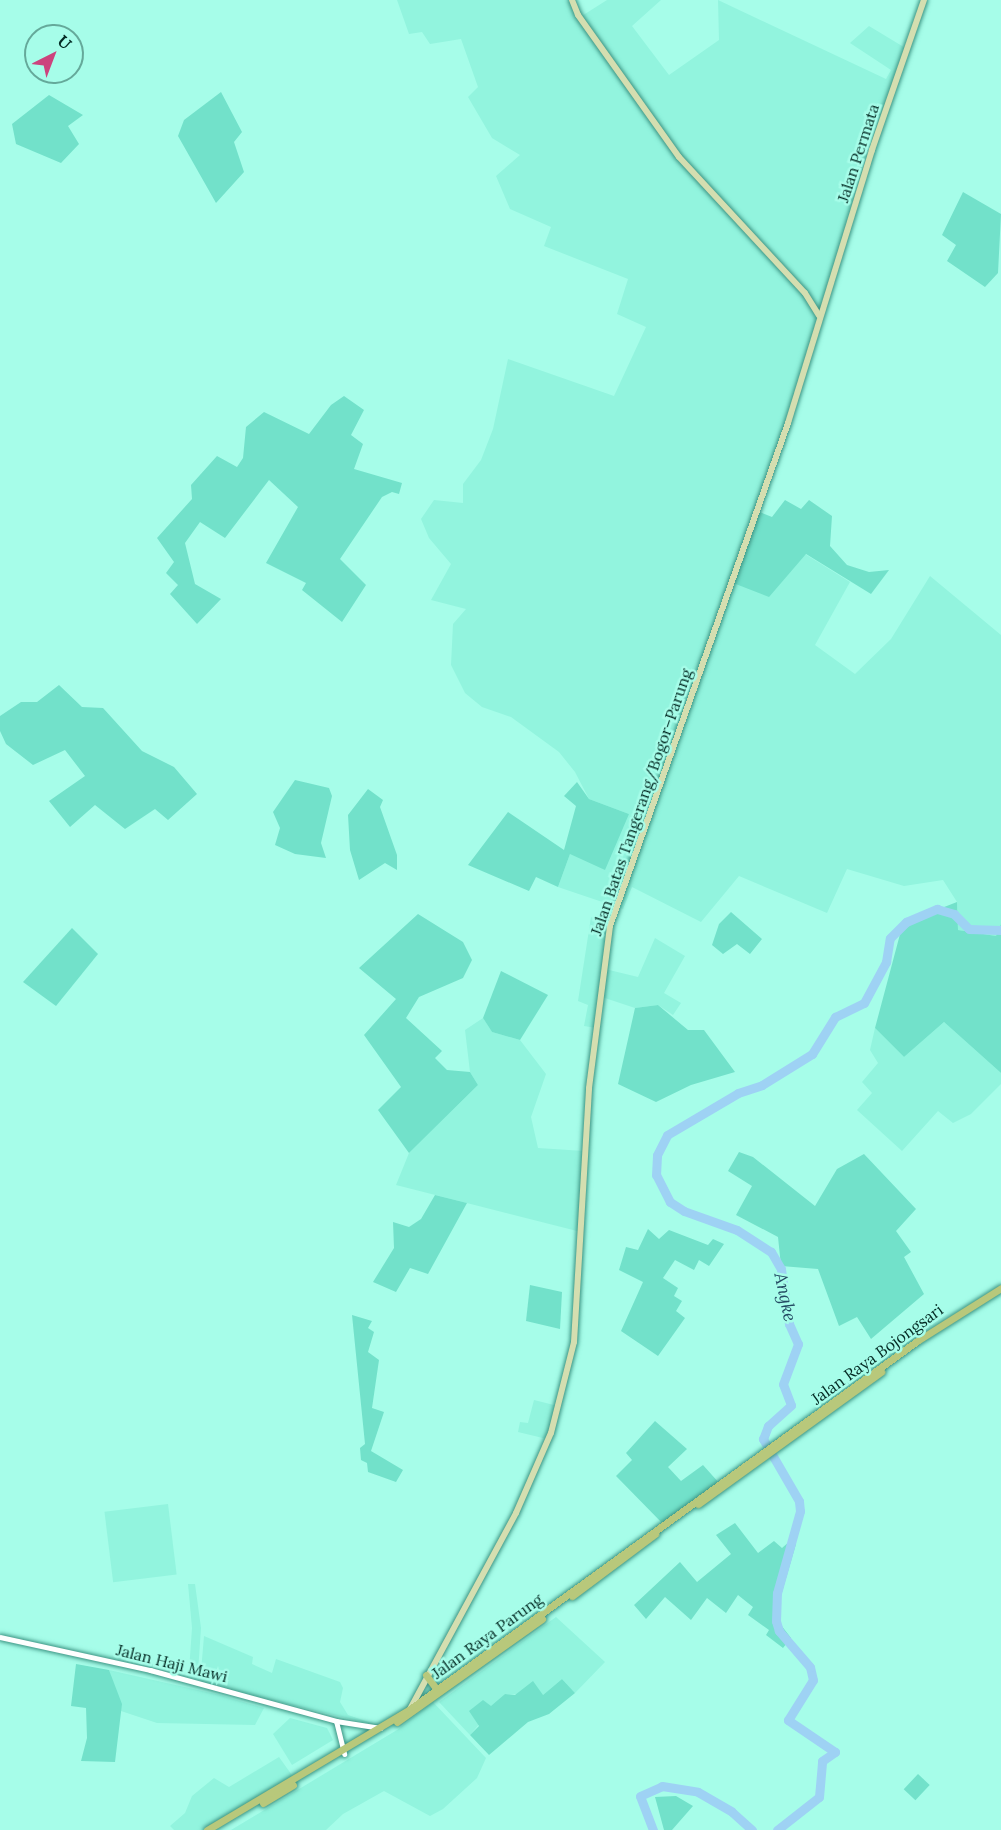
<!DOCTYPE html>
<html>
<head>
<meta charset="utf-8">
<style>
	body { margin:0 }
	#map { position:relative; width:1001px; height:1830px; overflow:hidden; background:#a6fde9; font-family:Lora,serif }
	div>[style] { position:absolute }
	.built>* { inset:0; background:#92f4de; transform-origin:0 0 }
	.green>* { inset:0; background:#72e1ca; transform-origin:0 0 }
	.river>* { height:9px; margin:-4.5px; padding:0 4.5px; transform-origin:4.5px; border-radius:4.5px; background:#9ed2f4 }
	.roads { filter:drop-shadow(0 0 2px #3c9483) drop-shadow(0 0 2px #3c9483) }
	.secondary>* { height:5px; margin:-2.5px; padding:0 2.5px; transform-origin:2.5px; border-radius:2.5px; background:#fff }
	.primary>* { height:6px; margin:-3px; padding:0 3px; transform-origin:3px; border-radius:3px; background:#d4deb0 }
	.highway>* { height:7px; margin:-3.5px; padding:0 3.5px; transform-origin:3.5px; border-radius:3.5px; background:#b8c87b }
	span { translate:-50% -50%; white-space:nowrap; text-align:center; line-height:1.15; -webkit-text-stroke:5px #a6fde9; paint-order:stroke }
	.street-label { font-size:16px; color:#032a23 }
	.water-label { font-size:18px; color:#244b63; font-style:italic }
	.north { position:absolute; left:24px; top:24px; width:60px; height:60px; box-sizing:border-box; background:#a6fde9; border:2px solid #65a99a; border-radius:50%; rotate:42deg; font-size:16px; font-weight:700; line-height:24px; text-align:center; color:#032a23 }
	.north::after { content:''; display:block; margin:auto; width:21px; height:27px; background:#cc437d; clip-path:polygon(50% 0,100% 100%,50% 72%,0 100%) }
</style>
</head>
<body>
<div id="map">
	<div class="built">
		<div style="clip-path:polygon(397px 0,569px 0,577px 19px,607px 0,661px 0,632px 26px,669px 75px,719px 40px,718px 0,886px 79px,891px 70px,850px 43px,869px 26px,907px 49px,777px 454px,728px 581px,805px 554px,850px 582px,815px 645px,855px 674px,891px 639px,930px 576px,1001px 635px,1001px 924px,996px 936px,958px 930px,957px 902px,943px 880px,904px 886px,847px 869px,827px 913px,739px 876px,701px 922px,632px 887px,623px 909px,558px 887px,570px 854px,629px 814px,589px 799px,575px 772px,559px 752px,511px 717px,482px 707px,465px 693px,451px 665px,453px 624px,466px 609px,431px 600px,451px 564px,429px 538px,421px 519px,434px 500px,463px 503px,463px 484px,481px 460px,493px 429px,508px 359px,614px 396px,646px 327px,617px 314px,628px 279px,544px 246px,551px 227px,510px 209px,496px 176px,520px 155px,492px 138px,468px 97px,478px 87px,461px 39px,430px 44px,422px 32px,409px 34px)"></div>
		<div style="clip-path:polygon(591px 917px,613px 925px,605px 969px,638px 977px,655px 938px,685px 956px,664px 993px,681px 1003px,673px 1015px,658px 1005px,635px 1008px,602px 997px,596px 1028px,584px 1026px,588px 1005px,578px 1001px)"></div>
		<div style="clip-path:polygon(483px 1018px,492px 1032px,520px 1040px,546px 1074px,531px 1117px,538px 1148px,584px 1151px,581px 1232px,396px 1185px,409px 1153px,478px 1085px,470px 1072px,465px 1030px)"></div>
		<div style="clip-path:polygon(944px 1022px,1001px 1073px,1001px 1084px,971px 1114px,953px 1123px,938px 1111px,902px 1151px,857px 1110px,872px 1093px,862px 1082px,878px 1063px,870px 1050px,875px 1028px,904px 1057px)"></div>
		<div style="clip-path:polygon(534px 1400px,558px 1406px,547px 1439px,518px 1432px,520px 1422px,528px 1423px)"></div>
		<div style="left:168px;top:1504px;width:71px;height:64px;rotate:83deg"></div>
		<div style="clip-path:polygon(188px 1584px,195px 1584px,201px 1628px,198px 1672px,189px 1671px,192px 1628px)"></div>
		<div style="clip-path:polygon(556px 1617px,605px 1662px,575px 1693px,562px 1679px,543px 1695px,505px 1694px,470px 1735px,439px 1702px)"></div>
		<div style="clip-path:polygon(204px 1636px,253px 1657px,252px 1664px,272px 1673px,276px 1659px,340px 1682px,343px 1688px,340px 1702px,348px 1715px,384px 1727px,200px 1683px)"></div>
		<div style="clip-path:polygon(109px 1670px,220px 1695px,264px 1708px,255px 1725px,157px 1723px,121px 1711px)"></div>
		<div style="clip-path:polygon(433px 1702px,486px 1758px,477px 1778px,443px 1809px,430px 1816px,384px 1791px,343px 1814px,326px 1830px,231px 1830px,397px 1730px)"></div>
		<div style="clip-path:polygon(290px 1718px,327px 1728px,333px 1740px,292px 1765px,273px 1734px)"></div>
		<div style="clip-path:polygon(279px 1757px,294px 1778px,206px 1830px,174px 1830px,170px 1826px,185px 1813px,192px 1796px,214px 1778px,229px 1787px)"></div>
	</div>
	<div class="green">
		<div style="clip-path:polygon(221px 92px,242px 132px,234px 142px,244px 172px,216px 203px,178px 136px,184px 120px)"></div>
		<div style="clip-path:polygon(49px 95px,83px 115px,68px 126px,79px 144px,61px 163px,16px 144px,12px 124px)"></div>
		<div style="clip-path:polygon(963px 192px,1001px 214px,998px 273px,985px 287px,947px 261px,956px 245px,942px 235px)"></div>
		<div style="clip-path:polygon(344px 396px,364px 410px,351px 435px,363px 444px,354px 469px,402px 483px,399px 494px,392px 492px,382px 497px,340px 559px,366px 585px,342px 622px,302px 590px,306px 583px,266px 563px,298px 507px,269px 480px,225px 538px,200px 522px,185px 543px,195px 584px,221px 599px,197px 624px,170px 594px,178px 585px,166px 573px,174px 562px,157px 538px,192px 499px,191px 485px,217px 456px,237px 467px,243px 458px,246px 427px,264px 412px,309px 434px,331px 405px)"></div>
		<div style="clip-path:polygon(785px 500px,801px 509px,809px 500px,832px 516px,830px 546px,847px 565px,869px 572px,889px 570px,871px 594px,806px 554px,769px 597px,728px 581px,755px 510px,772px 517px)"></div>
		<div style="clip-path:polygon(59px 685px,82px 707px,103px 708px,142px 751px,174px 767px,197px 794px,168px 820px,155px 809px,125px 829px,95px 805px,70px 827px,49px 801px,85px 776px,65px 750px,33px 765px,6px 744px,0 731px,0 716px,21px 702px,37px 702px)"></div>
		<div style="clip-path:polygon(295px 780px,329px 788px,332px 796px,321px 843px,326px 858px,295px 854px,275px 845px,280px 828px,273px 812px)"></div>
		<div style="clip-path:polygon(577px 782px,589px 799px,629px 814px,605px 870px,570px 854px,558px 887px,536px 877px,529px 891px,468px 865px,508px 812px,564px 850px,576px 806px,564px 796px)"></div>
		<div style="clip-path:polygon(368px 789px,383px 800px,380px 807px,397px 855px,397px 870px,385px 863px,359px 880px,350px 850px,348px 815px)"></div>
		<div style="clip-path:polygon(957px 902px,958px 930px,996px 936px,1001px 924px,1001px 1073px,944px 1022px,904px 1057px,875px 1028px,903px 923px)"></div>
		<div style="clip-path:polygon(731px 912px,762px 939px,750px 954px,737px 944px,723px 954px,712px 945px,719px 924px)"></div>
		<div style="clip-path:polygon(418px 914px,463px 942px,472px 960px,463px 978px,419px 997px,406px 1018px,442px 1051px,435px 1058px,447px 1070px,470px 1072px,478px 1085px,409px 1153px,378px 1110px,401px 1087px,364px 1035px,396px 999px,359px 968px)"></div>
		<div style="clip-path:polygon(72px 928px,98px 954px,56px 1006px,23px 982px)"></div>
		<div style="clip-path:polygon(501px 971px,548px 995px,520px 1040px,492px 1032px,483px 1018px)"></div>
		<div style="clip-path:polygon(658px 1005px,688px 1030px,704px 1030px,735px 1072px,691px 1085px,656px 1102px,618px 1084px,635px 1008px)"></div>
		<div style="clip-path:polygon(739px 1152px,753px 1157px,815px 1206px,837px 1169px,864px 1154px,916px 1209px,896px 1231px,911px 1252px,904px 1257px,924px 1294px,871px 1339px,857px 1317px,839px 1326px,818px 1269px,781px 1266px,778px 1237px,736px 1215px,752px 1186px,728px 1171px)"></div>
		<div style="clip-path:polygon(435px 1195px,467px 1203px,428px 1274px,410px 1268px,396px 1292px,373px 1282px,394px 1248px,393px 1222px,409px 1227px,421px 1219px)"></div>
		<div style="clip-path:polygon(648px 1229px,659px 1239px,669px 1230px,708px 1245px,713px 1239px,724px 1244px,709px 1266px,699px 1260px,694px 1270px,675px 1260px,663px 1278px,678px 1288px,674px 1296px,682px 1301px,676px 1311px,685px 1318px,658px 1356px,621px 1331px,643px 1282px,619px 1270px,626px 1247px,638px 1250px)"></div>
		<div style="clip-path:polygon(530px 1285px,562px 1292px,560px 1329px,526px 1321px)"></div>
		<div style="clip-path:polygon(352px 1315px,372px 1321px,368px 1328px,374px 1332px,368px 1352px,379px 1360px,372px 1408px,384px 1412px,371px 1451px,403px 1470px,396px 1482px,368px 1472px,367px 1463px,361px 1460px,360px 1448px,365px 1444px)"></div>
		<div style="clip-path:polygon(655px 1421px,687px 1449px,668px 1467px,681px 1481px,703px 1465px,720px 1484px,664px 1525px,616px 1476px,632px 1460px,626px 1453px)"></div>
		<div style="clip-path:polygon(735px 1523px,758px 1553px,774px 1541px,782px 1548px,790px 1541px,796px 1544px,778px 1606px,781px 1625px,791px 1638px,783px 1648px,766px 1635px,769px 1630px,748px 1615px,753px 1607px,738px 1595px,726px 1613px,707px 1598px,691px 1620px,665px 1597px,646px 1619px,634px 1605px,680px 1562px,697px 1582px,731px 1554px,716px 1535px)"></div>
		<div style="clip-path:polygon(76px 1664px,109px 1670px,122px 1704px,115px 1762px,81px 1761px,87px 1738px,86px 1708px,71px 1706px)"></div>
		<div style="clip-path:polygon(562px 1679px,575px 1693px,549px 1714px,528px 1722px,489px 1755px,470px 1735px,479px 1726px,469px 1711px,483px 1700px,491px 1706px,505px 1694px,515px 1695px,533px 1681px,543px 1695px)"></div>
		<div style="left:918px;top:1774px;width:16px;height:21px;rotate:43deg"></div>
		<div style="clip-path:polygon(676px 1796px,693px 1806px,672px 1830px,664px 1830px,655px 1797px)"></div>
	</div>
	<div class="river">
		<div style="left:653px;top:1830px;width:36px;rotate:-111deg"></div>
		<div style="left:640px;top:1796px;width:24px;rotate:-24deg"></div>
		<div style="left:662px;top:1786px;width:36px;rotate:9deg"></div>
		<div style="left:698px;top:1792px;width:39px;rotate:30deg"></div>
		<div style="left:732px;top:1812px;width:27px;rotate:42deg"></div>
		<div style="left:777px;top:1830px;width:53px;rotate:-38.2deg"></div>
		<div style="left:819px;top:1797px;width:36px;rotate:-85deg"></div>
		<div style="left:822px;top:1761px;width:16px;rotate:-35deg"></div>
		<div style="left:835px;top:1752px;width:57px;rotate:-145.8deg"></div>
		<div style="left:788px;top:1720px;width:47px;rotate:-58deg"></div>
		<div style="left:813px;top:1680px;width:13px;rotate:-103deg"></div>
		<div style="left:810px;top:1667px;width:48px;rotate:-130.7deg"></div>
		<div style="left:779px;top:1631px;width:10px;rotate:-107deg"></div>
		<div style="left:776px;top:1621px;width:28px;rotate:-88deg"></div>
		<div style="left:777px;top:1593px;width:85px;rotate:-74.3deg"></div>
		<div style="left:800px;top:1511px;width:10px;rotate:-96deg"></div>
		<div style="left:799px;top:1501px;width:72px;rotate:-120.1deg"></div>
		<div style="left:763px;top:1439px;width:14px;rotate:-69deg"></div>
		<div style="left:768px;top:1426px;width:31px;rotate:-42deg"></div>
		<div style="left:791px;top:1405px;width:22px;rotate:-111deg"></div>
		<div style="left:783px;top:1384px;width:43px;rotate:-69.4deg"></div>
		<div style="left:798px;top:1344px;width:22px;rotate:-114deg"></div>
		<div style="left:789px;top:1324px;width:56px;rotate:-98.3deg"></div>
		<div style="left:781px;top:1269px;width:20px;rotate:-120deg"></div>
		<div style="left:771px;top:1252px;width:40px;rotate:-147.1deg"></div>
		<div style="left:737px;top:1230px;width:56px;rotate:-160.3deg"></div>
		<div style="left:684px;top:1211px;width:17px;rotate:-147deg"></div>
		<div style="left:670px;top:1202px;width:30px;rotate:-117deg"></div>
		<div style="left:656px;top:1175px;width:20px;rotate:-87deg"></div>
		<div style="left:657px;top:1155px;width:22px;rotate:-63deg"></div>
		<div style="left:667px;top:1135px;width:82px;rotate:-30.6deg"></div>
		<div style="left:738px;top:1093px;width:25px;rotate:-18deg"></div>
		<div style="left:762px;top:1085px;width:59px;rotate:-31.8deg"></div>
		<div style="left:812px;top:1054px;width:44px;rotate:-58.1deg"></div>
		<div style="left:835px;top:1017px;width:32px;rotate:-26deg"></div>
		<div style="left:864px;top:1003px;width:47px;rotate:-61.8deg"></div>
		<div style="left:886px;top:962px;width:24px;rotate:-81deg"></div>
		<div style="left:890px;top:938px;width:23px;rotate:-45deg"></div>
		<div style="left:906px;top:922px;width:34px;rotate:-23deg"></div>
		<div style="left:937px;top:909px;width:18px;rotate:16deg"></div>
		<div style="left:954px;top:914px;width:21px;rotate:45deg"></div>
		<div style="left:969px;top:929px;width:32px;rotate:2deg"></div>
	</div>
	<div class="roads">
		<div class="secondary">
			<div style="left:0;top:1637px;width:154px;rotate:12.4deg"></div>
			<div style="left:150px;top:1670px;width:193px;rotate:15.3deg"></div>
			<div style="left:336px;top:1721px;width:45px;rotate:9deg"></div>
			<div style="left:336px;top:1721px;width:34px;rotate:76deg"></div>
		</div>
		<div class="primary">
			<div style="left:572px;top:0;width:16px;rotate:68deg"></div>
			<div style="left:578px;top:15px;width:174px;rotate:54.6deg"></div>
			<div style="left:679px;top:157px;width:185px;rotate:47.2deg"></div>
			<div style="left:805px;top:293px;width:26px;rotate:58deg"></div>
			<div style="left:409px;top:1711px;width:225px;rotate:-61.6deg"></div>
			<div style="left:516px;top:1513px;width:87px;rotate:-66.4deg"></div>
			<div style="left:551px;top:1433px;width:94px;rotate:-75.8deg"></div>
			<div style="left:574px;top:1342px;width:254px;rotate:-86.6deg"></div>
			<div style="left:589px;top:1088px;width:163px;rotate:-82.6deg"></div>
			<div style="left:610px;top:926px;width:534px;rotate:-70.51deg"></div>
			<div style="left:788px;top:423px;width:286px;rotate:-72.9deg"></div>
			<div style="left:872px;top:150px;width:159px;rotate:-70.9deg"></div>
		</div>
		<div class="highway">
			<div style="left:698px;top:1504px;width:226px;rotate:-35.8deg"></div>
			<div style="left:572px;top:1596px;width:104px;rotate:-36.8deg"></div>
			<div style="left:426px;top:1675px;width:21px;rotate:53deg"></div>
			<div style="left:397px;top:1722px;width:178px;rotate:-35.4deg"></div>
			<div style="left:263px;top:1803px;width:35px;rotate:-31deg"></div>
			<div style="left:207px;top:1830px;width:236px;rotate:-30.8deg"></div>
			<div style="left:410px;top:1709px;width:626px;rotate:-35.97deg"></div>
			<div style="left:917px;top:1341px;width:99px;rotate:-32.2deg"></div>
		</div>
	</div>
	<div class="street-label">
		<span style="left:858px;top:153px;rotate:-72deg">Jalan Permata</span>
		<span style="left:641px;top:802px;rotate:-71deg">Jalan Batas Tangerang/Bogor–Parung</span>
		<span style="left:877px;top:1354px;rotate:-36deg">Jalan Raya Bojongsari</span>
		<span style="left:487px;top:1636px;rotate:-36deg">Jalan Raya Parung</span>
		<span style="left:172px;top:1663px;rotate:14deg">Jalan Haji Mawi</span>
	</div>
	<div class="water-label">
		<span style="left:785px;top:1297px;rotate:78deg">Angke</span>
	</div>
	<div class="north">U</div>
</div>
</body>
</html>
